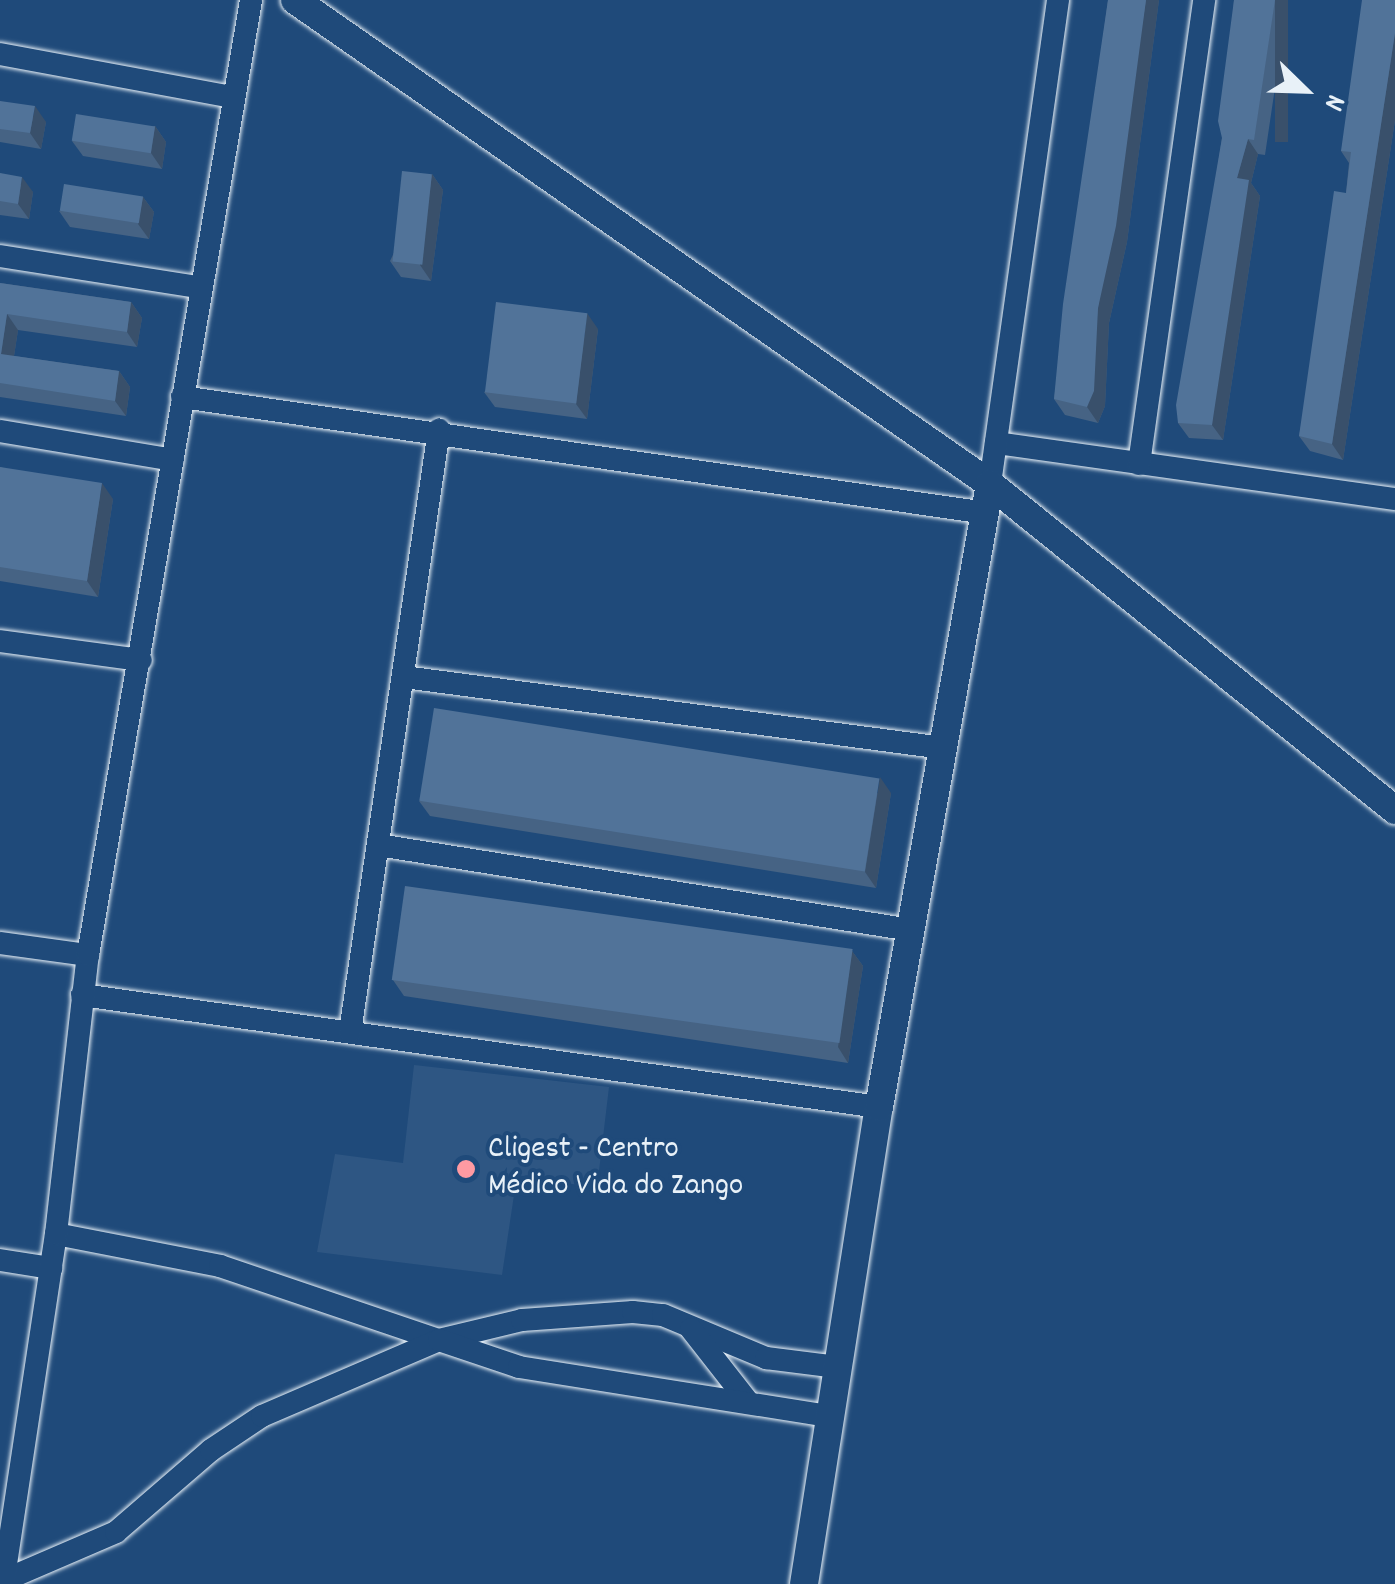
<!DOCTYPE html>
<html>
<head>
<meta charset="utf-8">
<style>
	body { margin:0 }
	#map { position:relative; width:1395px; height:1584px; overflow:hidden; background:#1f4a7a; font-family:Dekko,sans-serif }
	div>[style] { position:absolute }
	.built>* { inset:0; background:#2e5683 }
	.roads { filter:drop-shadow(0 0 2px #e8f1f8) drop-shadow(0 0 2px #e8f1f8) }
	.minor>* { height:22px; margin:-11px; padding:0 11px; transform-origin:11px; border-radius:11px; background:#1f4a7a }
	.tertiary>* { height:28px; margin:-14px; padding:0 14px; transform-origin:14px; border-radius:14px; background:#1f4a7a }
	.wall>* { inset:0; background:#466384 }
	.shaded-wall>* { inset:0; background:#39506b; transform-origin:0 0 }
	.building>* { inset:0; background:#517399; transform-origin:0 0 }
	.dots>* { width:28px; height:28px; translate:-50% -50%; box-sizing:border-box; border:5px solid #1f4a7a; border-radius:50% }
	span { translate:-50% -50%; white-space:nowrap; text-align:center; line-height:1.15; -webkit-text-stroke:8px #1f4a7a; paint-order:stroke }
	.poi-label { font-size:32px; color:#e8f1f8 }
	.left { translate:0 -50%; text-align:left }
	.north { position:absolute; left:1255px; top:40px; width:100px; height:100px; -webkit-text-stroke:8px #1f4a7a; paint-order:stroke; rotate:113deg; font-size:28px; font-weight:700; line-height:40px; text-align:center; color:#e8f1f8 }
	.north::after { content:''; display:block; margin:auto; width:35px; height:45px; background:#e8f1f8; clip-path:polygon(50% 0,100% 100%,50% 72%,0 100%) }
</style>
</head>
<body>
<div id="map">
	<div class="built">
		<div style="clip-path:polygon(414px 1065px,609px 1087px,597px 1188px,517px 1175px,502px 1275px,317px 1252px,335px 1154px,403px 1163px)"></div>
	</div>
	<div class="roads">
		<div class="minor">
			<div style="left:0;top:54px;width:236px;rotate:10.5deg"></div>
			<div style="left:0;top:256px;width:201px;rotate:8.9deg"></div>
			<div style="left:182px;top:397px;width:812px;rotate:8.21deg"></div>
			<div style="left:0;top:431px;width:175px;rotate:9.5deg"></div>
			<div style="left:996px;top:443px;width:403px;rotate:8deg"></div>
			<div style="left:1139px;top:464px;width:469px;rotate:-82deg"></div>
			<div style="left:990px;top:484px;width:489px;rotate:-82deg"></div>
			<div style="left:0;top:641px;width:142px;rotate:7.7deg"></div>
			<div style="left:404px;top:677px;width:544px;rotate:7.5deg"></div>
			<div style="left:378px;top:845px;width:540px;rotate:9.06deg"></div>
			<div style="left:0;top:943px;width:89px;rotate:7.8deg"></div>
			<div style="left:82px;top:995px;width:805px;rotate:8deg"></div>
			<div style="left:350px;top:1032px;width:609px;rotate:-81.59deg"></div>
			<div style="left:56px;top:1234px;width:167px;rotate:11deg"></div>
			<div style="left:220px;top:1266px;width:231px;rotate:18.7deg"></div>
			<div style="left:439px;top:1340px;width:85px;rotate:-13.5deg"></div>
			<div style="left:522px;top:1320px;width:111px;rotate:-4.1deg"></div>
			<div style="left:633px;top:1312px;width:30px;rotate:6deg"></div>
			<div style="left:663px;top:1315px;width:112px;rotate:22.7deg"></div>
			<div style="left:766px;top:1358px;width:72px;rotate:7.2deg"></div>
			<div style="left:0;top:1260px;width:52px;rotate:8.9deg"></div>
			<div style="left:691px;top:1329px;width:94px;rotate:51.9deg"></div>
			<div style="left:0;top:1582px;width:126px;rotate:-23.3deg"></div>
			<div style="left:116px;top:1532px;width:125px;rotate:-40.8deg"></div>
			<div style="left:211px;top:1450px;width:61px;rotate:-33.7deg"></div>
			<div style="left:262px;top:1416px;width:193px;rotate:-23.2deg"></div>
			<div style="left:439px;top:1340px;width:84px;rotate:18.6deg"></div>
			<div style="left:519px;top:1367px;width:314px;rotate:9deg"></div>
			<div style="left:3px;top:1584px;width:354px;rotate:-81.4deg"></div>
			<div style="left:56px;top:1234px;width:281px;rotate:-83.5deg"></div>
			<div style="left:88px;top:955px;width:969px;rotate:-80.31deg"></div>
		</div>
		<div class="tertiary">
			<div style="left:295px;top:0;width:847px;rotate:34.85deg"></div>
			<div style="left:990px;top:484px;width:520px;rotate:38.83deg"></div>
			<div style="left:804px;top:1584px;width:483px;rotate:-81.1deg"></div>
			<div style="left:879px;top:1107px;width:633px;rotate:-79.9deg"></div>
		</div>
	</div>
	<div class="wall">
		<div style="clip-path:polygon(1108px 0,1159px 0,1127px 242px,1109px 323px,1105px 406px,1098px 423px,1065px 415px,1054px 399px)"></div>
		<div style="clip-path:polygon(1234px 0,1288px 0,1265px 155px,1258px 154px,1251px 183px,1260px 196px,1223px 440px,1189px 438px,1178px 423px,1222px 138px)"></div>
		<div style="clip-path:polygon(1395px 0,1395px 120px,1343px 460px,1310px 451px,1299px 436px,1346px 193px,1349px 163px,1341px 151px)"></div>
		<div style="clip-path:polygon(0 101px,46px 122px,41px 149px,0 142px)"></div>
		<div style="clip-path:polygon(155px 126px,166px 142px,162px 169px,83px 156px,72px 141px)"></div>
		<div style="clip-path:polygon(0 173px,33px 192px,29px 219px,0 215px)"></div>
		<div style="clip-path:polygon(432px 174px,443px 190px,431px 281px,401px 277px,390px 261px)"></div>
		<div style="clip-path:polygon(143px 197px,154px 212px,149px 239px,70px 227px,59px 211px)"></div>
		<div style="clip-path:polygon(0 283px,131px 302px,142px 318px,137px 347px,18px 330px,14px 356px,119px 371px,130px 387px,126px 416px,0 397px)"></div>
		<div style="clip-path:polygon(598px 329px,587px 419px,495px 407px,484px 392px)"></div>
		<div style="clip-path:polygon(0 467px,113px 499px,98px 597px,0 581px)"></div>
		<div style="clip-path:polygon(891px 793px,876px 888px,430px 816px,419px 801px)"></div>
		<div style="clip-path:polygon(852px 951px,863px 966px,848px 1063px,404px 996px,393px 980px)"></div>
	</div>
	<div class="shaded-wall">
		<div style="clip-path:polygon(1146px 0,1159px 0,1127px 242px,1109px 323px,1105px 406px,1098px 423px,1087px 407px,1098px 308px)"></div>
		<div style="left:1275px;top:0;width:13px;height:142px"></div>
		<div style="clip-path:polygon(1395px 33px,1395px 120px,1343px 460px,1332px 444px)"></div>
		<div style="clip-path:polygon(35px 106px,46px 122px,41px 149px,30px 133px)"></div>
		<div style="clip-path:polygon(155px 126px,166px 142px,162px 169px,151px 153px)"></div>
		<div style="clip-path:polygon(1248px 139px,1258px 154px,1251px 183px,1260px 196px,1223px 440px,1212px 425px,1237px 178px)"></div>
		<div style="clip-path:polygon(432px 174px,443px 190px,431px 281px,420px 265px)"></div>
		<div style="clip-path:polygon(22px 177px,33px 192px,29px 219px,18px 204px)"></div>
		<div style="clip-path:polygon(143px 197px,154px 212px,149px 239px,138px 224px)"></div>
		<div style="clip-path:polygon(131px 302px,142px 318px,137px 347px,127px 332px)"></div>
		<div style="clip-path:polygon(587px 313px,598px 329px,587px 419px,576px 404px)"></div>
		<div style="clip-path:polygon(7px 314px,18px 330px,12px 369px,1px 354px)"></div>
		<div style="clip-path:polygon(119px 371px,130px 387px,126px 416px,115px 401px)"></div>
		<div style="clip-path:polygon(102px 483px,113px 499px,98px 597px,87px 581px)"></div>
		<div style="clip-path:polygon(880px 777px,891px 793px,876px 888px,865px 872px)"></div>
		<div style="clip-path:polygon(852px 951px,863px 966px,848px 1063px,838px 1047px)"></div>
	</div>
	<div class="building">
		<div style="clip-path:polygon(1108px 0,1146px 0,1116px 226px,1098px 308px,1094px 391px,1087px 407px,1054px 399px,1063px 304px)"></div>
		<div style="clip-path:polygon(1234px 0,1275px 0,1254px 140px,1248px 139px,1237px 178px,1249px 180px,1212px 425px,1178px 423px,1176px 405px,1222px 138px,1218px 121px)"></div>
		<div style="clip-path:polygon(1362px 0,1395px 0,1395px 33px,1332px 444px,1299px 436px,1334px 191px,1346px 193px,1351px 152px,1341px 151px)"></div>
		<div style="clip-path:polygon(0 101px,35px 106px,30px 133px,0 129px)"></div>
		<div style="left:76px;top:114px;width:80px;height:27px;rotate:9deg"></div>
		<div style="left:402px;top:171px;width:30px;height:91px;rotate:6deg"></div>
		<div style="clip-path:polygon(0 173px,22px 177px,18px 204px,0 201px)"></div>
		<div style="left:64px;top:184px;width:80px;height:27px;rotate:9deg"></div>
		<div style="clip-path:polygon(0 283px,131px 302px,127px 332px,7px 314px,1px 354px,119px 371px,115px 401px,0 383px)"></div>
		<div style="left:496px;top:302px;width:92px;height:91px;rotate:7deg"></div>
		<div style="clip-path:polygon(0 467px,102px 483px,87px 581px,0 567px)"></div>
		<div style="left:434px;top:708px;width:451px;height:94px;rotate:9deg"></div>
		<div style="left:405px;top:886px;width:452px;height:95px;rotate:8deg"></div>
	</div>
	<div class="dots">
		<div style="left:466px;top:1169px;background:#ff9aa2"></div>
	</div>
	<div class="poi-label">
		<span class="left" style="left:488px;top:1169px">Cligest - Centro<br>Médico Vida do Zango</span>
	</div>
	<div class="north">N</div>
</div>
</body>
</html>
